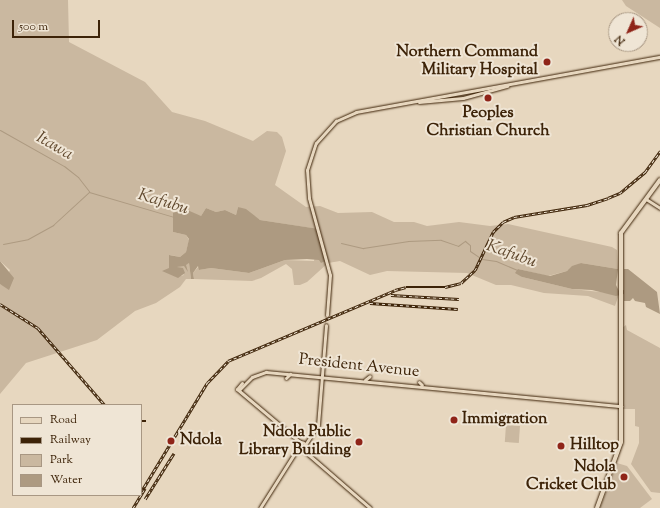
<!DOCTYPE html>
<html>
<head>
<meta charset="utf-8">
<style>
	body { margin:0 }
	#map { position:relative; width:660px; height:508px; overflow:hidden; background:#e7d7bf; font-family:"Sorts Mill Goudy",serif }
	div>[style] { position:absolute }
	.green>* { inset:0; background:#cab8a0; transform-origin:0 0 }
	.water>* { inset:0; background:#ad9a81 }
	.stream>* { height:1px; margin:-0.5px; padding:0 0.5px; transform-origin:0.5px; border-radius:0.5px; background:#ad9a81 }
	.major-tunnel>* { height:3px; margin-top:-1.5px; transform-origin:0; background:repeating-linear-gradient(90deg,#c5b39a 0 3px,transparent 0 4.5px) }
	.roads { filter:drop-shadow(0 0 1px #3d2308) drop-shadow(0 0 1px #3d2308) }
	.major>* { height:3px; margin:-1.5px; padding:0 1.5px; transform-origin:1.5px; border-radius:1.5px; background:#e7d7bf }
	.major>.ring { margin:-1.5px; padding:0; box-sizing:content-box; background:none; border:3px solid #e7d7bf; border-radius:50% }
	.highway>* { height:4px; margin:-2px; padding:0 2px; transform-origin:2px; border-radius:2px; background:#e7d7bf }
	.rail>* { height:2.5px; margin-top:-1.25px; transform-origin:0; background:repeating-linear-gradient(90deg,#efe5d5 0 3px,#3d2308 0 6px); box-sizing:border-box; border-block:1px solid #3d2308 }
	.dots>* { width:11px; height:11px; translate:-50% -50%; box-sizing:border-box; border:2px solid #efe5d5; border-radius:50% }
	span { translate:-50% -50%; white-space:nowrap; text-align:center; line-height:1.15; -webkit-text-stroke:4px #efe5d5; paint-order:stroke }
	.poi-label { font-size:16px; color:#3d2308; font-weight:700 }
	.right { translate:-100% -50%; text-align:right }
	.left { translate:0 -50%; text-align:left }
	.street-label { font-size:16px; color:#3d2308 }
	.water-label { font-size:17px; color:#5f472c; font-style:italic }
	.legend { position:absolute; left:12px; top:404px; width:130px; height:92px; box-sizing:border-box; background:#efe5d5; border:1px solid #a89783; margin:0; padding:5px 7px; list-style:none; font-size:12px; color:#3d2308 }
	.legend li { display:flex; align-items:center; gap:8px; height:20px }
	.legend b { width:20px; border:1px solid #a89783 }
	.north { position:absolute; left:608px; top:12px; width:40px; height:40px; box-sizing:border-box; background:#efe5d5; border:1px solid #a89783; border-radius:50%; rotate:225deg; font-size:11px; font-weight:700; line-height:16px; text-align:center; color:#3d2308 }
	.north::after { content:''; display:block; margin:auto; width:14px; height:18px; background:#8f2418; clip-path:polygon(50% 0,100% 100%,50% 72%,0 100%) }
	.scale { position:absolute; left:12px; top:20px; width:88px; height:18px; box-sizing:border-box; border:2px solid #3d2308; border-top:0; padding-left:5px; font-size:12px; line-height:14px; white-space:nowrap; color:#3d2308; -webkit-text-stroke:3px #efe5d5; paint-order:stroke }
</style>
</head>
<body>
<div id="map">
	<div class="green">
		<div style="clip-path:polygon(0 0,68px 0,69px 42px,145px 82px,172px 112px,205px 121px,253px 141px,267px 131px,277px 132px,282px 137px,286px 151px,275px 185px,306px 207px,320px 206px,338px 213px,372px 212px,394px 222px,414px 222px,427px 226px,459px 222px,490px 226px,508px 224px,612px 247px,617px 250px,618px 269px,581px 263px,567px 271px,548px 276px,518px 269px,522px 277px,572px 289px,619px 294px,615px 306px,588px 296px,544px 293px,511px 285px,496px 285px,467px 273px,387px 271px,370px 275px,340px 261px,328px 263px,307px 282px,300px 285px,294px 285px,292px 269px,286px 264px,261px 278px,252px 281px,194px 279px,193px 273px,199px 266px,199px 270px,211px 268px,249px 273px,285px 260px,314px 261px,318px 229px,260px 220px,238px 207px,236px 215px,225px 210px,216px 212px,206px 208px,201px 216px,173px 214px,173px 232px,186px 235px,189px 240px,186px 252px,180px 257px,170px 255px,176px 277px,184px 275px,177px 267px,189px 263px,191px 279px,186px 279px,180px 287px,156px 303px,135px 311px,97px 340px,26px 363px,0 394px,0 284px,3px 285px,10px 270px,0 261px)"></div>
		<div style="clip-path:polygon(622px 0,660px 0,660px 28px,626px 6px)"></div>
		<div style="clip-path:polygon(626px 325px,627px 330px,660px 348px,660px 493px,651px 492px,631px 464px,639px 443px,639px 427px,635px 426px,635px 409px,622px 409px,622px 328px)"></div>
		<div style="left:506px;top:425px;width:14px;height:17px;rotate:4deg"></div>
		<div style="clip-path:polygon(617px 463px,627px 466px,652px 499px,640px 508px,600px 508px)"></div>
	</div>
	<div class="water">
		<div style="clip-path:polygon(238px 207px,246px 209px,260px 220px,319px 229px,327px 260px,321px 263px,319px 260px,307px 259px,285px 260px,249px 273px,211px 268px,199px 270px,198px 266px,193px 273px,194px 279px,191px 279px,189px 263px,186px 265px,188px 272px,184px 266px,177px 267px,183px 268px,185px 273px,178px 278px,162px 271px,169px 268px,169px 255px,180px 257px,186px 252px,189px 239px,186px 235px,173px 232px,173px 213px,185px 209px,201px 216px,206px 208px,216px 212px,225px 210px,236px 215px)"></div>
		<div style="clip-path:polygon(0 234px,0 261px,14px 278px,9px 290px,0 284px)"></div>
		<div style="clip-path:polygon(581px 263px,618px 269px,616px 285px,619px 291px,624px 290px,624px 269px,628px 269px,657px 292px,660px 314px,646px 307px,645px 303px,635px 301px,633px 298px,630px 301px,624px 301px,624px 294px,616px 296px,592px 290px,572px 289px,522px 277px,515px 273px,518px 269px,550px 276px,567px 271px,572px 266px)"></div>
	</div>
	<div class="stream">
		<div style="left:0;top:130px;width:73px;rotate:29.4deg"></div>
		<div style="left:64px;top:166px;width:18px;rotate:38deg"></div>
		<div style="left:78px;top:177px;width:18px;rotate:52deg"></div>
		<div style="left:341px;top:243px;width:23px;rotate:13deg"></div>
		<div style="left:363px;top:248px;width:46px;rotate:-8.8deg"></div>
		<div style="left:408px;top:241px;width:33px;rotate:-2deg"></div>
		<div style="left:441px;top:240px;width:18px;rotate:19deg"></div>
		<div style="left:458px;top:246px;width:9px;rotate:-36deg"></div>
		<div style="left:465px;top:241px;width:6px;rotate:39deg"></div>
		<div style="left:470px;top:245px;width:6px;rotate:90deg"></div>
		<div style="left:470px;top:251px;width:14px;rotate:34deg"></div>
		<div style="left:482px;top:259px;width:14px;rotate:8deg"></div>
		<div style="left:496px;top:261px;width:23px;rotate:23deg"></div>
		<div style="left:3px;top:244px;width:25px;rotate:-11deg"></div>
		<div style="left:28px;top:239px;width:29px;rotate:-29deg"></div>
		<div style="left:53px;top:225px;width:49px;rotate:-42.5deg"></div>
		<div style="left:89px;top:192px;width:89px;rotate:16.4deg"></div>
	</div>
	<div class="major-tunnel">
		<div style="left:326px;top:325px;width:10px;rotate:-84deg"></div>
	</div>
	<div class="roads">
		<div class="major">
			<div style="left:419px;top:102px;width:44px;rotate:-5.2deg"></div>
			<div style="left:463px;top:98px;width:46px;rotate:-15.3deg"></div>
			<div style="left:646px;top:199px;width:17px;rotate:33deg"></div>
			<div style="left:327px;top:315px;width:40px;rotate:-85.7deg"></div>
			<div style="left:330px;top:275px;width:80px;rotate:-105.3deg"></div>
			<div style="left:309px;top:198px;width:28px;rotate:-94deg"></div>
			<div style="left:307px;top:170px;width:28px;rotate:-72deg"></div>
			<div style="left:316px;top:143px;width:30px;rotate:-48deg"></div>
			<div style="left:336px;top:121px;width:22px;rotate:-24deg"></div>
			<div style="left:356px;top:112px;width:309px;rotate:-10.3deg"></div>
			<div style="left:286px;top:378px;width:6px;rotate:-45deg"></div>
			<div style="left:365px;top:380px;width:6px;rotate:-39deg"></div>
			<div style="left:419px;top:382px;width:4px;rotate:45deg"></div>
			<div style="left:242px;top:383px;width:8px;rotate:130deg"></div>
			<div style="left:237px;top:389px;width:82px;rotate:40.1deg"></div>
			<div style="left:239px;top:390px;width:18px;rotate:-45deg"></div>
			<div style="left:252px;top:377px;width:15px;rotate:-20deg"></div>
			<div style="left:266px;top:372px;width:357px;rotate:5.5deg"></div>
			<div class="ring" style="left:297px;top:442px;width:5px;height:5px"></div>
			<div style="left:305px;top:445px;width:24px;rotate:-57deg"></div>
			<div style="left:318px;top:425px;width:100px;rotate:-85.4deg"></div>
			<div style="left:302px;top:449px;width:90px;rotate:40.9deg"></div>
			<div style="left:260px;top:508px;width:67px;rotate:-57.7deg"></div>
		</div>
		<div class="highway">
			<div style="left:597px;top:508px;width:70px;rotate:-70deg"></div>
			<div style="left:621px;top:442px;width:209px;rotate:-90deg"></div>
			<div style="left:621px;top:233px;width:66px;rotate:-53.7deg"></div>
		</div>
	</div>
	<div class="rail">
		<div style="left:391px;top:295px;width:68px;rotate:3.4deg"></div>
		<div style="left:370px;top:303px;width:88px;rotate:3.9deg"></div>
		<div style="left:0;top:304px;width:45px;rotate:32.3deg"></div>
		<div style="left:38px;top:328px;width:102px;rotate:49deg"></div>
		<div style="left:141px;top:421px;width:5px"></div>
		<div style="left:141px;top:492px;width:127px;rotate:-58.8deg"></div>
		<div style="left:207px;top:383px;width:30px;rotate:-46deg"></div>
		<div style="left:228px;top:361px;width:181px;rotate:-23deg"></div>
		<div style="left:395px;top:290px;width:11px;rotate:-15deg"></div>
		<div style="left:406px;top:287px;width:39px"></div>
		<div style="left:445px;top:287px;width:16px;rotate:-14deg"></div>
		<div style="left:461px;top:283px;width:19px;rotate:-43deg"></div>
		<div style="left:475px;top:270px;width:42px;rotate:-64.7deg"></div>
		<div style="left:493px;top:232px;width:14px;rotate:-45deg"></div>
		<div style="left:503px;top:222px;width:12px;rotate:-24deg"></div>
		<div style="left:514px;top:217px;width:74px;rotate:-9.3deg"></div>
		<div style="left:587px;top:205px;width:22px;rotate:-18deg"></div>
		<div style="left:608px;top:198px;width:13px;rotate:-23deg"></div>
		<div style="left:620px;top:193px;width:33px;rotate:-40deg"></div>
		<div style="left:645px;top:172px;width:26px;rotate:-54deg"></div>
		<div style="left:145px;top:499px;width:54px;rotate:-57.8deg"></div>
		<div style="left:133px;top:508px;width:23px;rotate:-59deg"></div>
	</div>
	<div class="dots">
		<div style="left:547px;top:62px;background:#8f2418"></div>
		<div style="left:488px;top:98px;background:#8f2418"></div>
		<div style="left:454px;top:420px;background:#8f2418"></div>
		<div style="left:171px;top:441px;background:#8f2418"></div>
		<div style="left:359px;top:442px;background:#8f2418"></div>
		<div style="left:561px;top:446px;background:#8f2418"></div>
		<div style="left:624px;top:477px;background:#8f2418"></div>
	</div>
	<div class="poi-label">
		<span class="right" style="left:538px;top:62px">Northern Command<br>Military Hospital</span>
		<span style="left:488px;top:123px">Peoples<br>Christian Church</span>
		<span class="left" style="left:462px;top:420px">Immigration</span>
		<span class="right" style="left:351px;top:442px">Ndola Public<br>Library Building</span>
		<span class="left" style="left:180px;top:441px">Ndola</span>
		<span class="left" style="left:570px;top:446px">Hilltop</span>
		<span class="right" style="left:616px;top:477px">Ndola<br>Cricket Club</span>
	</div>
	<div class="street-label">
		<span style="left:359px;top:367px;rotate:6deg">President Avenue</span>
	</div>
	<div class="water-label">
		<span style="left:54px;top:147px;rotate:30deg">Itawa</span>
		<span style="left:163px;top:203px;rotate:17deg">Kafubu</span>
		<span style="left:511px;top:255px;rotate:20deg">Kafubu</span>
	</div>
	<ul class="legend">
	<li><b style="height:5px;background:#e7d7bf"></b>Road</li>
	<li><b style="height:5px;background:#3d2308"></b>Railway</li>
	<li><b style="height:11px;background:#cab8a0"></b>Park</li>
	<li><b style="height:11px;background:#ad9a81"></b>Water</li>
	</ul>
	<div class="north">N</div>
	<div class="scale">500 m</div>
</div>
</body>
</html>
